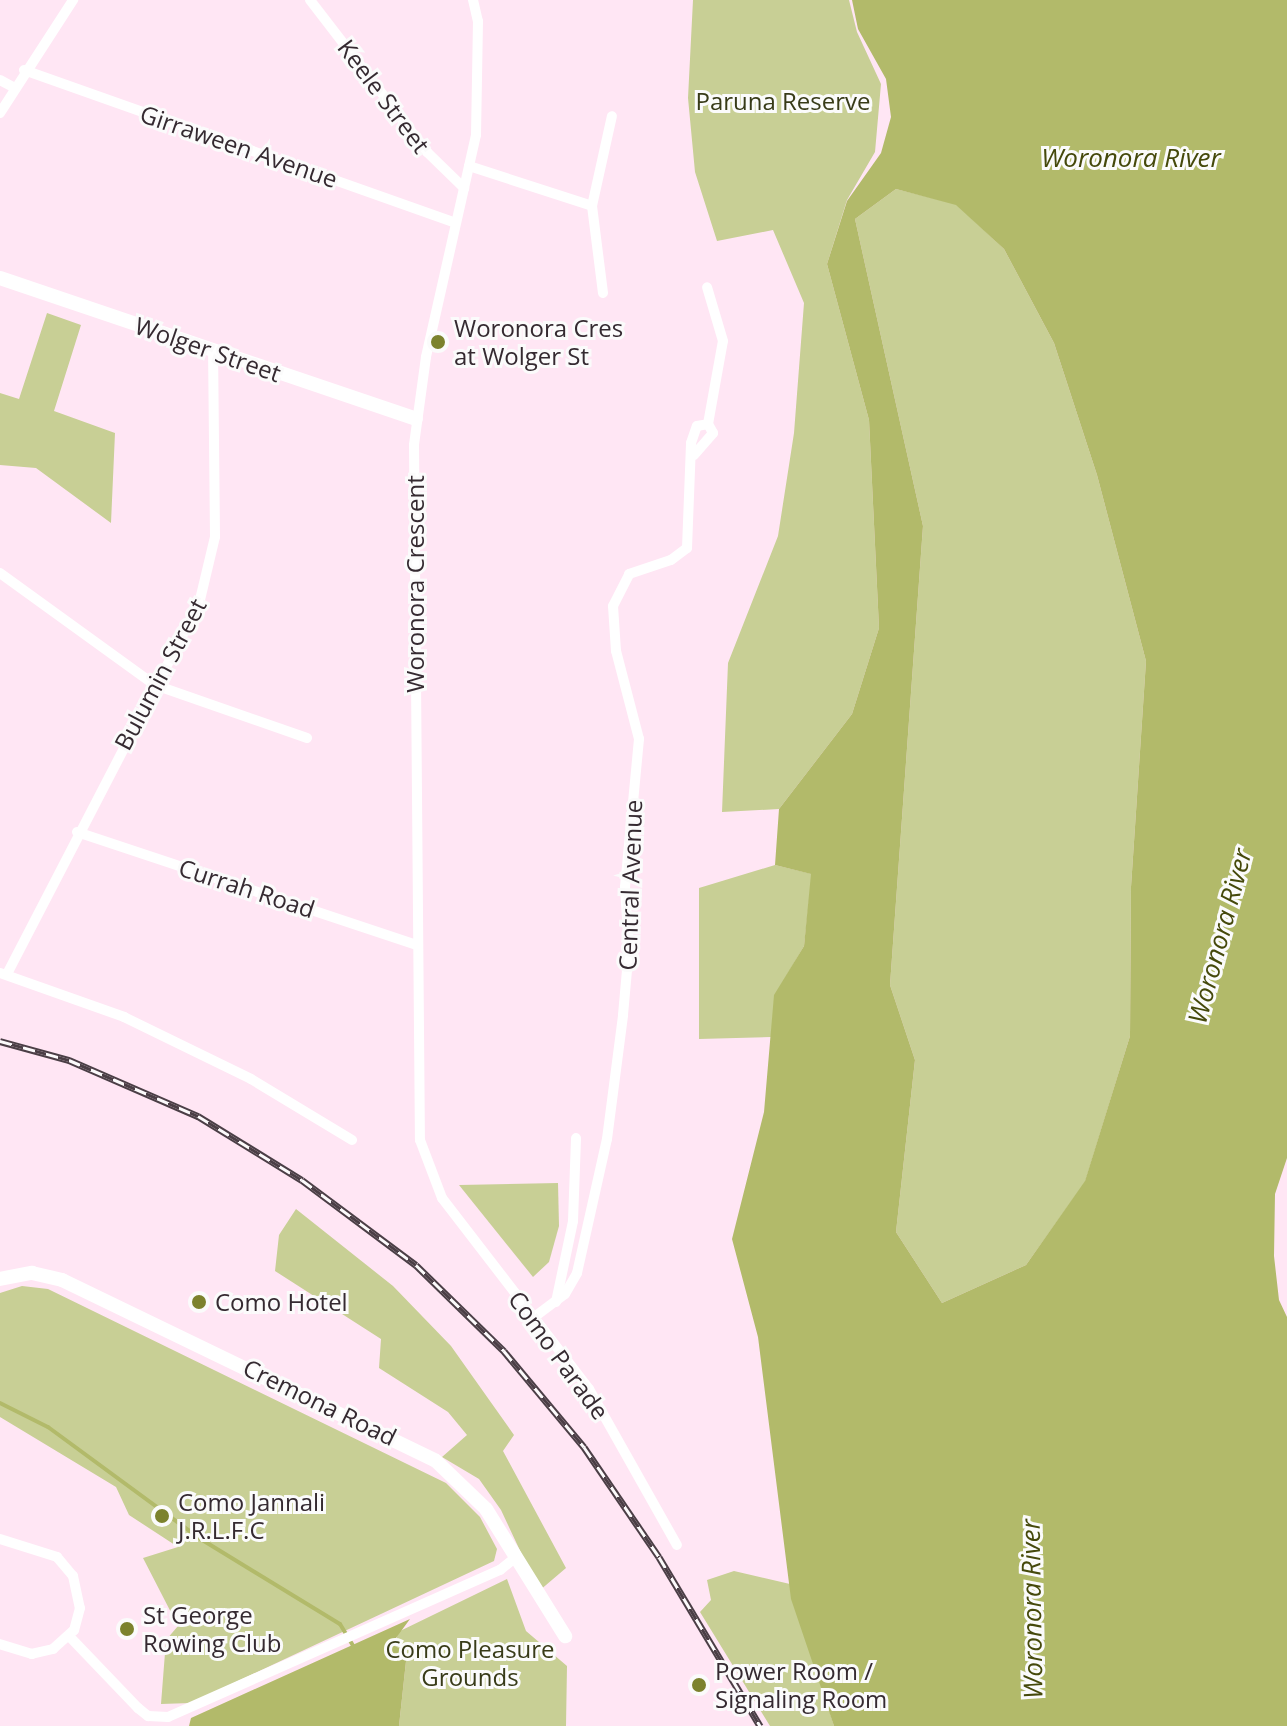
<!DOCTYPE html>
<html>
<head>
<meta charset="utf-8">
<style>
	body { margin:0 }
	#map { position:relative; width:1287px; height:1726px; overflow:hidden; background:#ffe6f4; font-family:"Open Sans",sans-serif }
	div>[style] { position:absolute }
	.green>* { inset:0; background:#c8cf95 }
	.water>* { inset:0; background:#b2ba6a }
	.stream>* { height:4px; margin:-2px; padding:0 2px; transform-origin:2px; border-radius:2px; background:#b2ba6a }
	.street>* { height:10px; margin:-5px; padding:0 5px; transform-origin:5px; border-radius:5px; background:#fff }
	.secondary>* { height:14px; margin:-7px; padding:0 7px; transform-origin:7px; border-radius:7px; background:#fff }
	.rail>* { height:7px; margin-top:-3.5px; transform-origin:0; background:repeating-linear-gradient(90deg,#fbfbfb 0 12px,#4b3f46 0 24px); box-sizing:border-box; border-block:2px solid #4b3f46 }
	.dots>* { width:22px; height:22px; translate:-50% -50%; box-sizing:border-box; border:4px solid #fbfbfb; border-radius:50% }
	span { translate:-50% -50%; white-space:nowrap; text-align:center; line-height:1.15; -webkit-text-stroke:6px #fbfbfb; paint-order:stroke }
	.street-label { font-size:24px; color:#352a31 }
	.park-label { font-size:24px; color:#383b18 }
	.poi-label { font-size:24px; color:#352a31 }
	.left { translate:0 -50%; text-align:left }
	.water-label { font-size:26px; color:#45490b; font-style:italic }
</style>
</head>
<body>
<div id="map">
	<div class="green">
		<div style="clip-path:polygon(693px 0,849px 0,857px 32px,881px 84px,875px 152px,847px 200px,827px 264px,869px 420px,879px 628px,852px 714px,779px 809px,722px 812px,728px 663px,778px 536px,794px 433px,804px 303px,773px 230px,717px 241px,695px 172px,688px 98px)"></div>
		<div style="clip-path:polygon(896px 189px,956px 204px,1004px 249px,1054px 343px,1097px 475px,1146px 661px,1131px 887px,1130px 1036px,1085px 1182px,1026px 1265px,942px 1303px,896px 1232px,915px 1060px,890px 985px,923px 526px,855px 219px)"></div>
		<div style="clip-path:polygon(47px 313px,81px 325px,54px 411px,115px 433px,111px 523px,36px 468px,0 465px,0 393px,19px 399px)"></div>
		<div style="clip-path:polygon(775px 865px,812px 874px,804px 946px,775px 995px,771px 1037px,699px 1039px,699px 888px)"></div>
		<div style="clip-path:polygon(558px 1183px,559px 1226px,549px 1262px,533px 1277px,459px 1185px)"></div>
		<div style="clip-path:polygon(296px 1209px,393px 1286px,451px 1346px,514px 1435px,503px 1451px,566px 1568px,539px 1591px,501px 1510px,479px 1479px,442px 1457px,467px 1435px,448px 1412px,379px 1368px,381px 1339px,275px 1271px,279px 1235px)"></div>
		<div style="clip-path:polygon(22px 1286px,48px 1289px,446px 1483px,480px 1517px,497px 1549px,494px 1561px,191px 1703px,161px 1704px,166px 1640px,178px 1626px,143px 1558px,178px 1547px,129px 1515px,116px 1487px,0 1417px,0 1293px)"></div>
		<div style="clip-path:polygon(734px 1571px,790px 1584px,834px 1726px,770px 1726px,700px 1612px,711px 1600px,707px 1580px)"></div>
		<div style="clip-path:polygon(507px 1579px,526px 1631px,567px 1666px,566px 1726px,399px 1726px,407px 1652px,395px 1646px,398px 1632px)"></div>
	</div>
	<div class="water">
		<div style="clip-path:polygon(evenodd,852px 0,1287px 0,1287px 1158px,1275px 1194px,1274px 1256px,1279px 1300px,1287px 1317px,1287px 1726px,834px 1726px,791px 1599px,758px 1337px,732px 1239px,764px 1112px,774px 995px,804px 946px,811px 874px,775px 865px,779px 809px,852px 714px,879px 628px,869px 420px,827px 264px,847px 201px,881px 153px,891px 117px,886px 79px,858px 29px,852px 0,896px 189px,956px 205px,1004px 249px,1054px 343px,1097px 475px,1146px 661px,1131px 887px,1130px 1036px,1085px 1181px,1026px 1265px,942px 1303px,896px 1232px,915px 1060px,890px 985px,923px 526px,855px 219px,896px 189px)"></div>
		<div style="clip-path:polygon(410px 1619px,396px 1638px,395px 1646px,407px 1652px,399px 1726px,189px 1726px,191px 1718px)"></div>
	</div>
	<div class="stream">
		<div style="left:0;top:1403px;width:54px;rotate:26.6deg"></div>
		<div style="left:48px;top:1427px;width:187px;rotate:36.3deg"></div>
		<div style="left:199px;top:1538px;width:165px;rotate:31.4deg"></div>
		<div style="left:340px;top:1624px;width:26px;rotate:59deg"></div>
	</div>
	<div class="street">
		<div style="left:310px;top:0;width:192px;rotate:52.4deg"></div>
		<div style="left:427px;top:152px;width:52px;rotate:44.2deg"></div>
		<div style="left:473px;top:0;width:22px;rotate:77deg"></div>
		<div style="left:478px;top:21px;width:114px;rotate:91deg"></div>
		<div style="left:476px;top:135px;width:228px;rotate:102.7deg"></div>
		<div style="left:426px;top:357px;width:89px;rotate:97.8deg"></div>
		<div style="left:414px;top:445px;width:695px;rotate:89.51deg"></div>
		<div style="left:420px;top:1140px;width:62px;rotate:69.2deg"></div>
		<div style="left:442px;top:1198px;width:241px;rotate:52.4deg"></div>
		<div style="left:589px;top:1389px;width:179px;rotate:60.6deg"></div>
		<div style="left:24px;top:70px;width:456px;rotate:19.5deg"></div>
		<div style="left:0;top:80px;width:15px;rotate:28deg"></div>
		<div style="left:0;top:113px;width:135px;rotate:-57.1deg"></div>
		<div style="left:469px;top:166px;width:129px;rotate:18deg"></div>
		<div style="left:603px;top:293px;width:88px;rotate:-97.2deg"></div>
		<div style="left:592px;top:206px;width:92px;rotate:-77.5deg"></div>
		<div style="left:694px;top:455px;width:29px;rotate:-49deg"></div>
		<div style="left:713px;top:433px;width:10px;rotate:-119deg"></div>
		<div style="left:708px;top:424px;width:84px;rotate:-79.8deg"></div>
		<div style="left:723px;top:341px;width:56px;rotate:-106.5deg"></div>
		<div style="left:0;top:573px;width:191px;rotate:35.9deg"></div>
		<div style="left:155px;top:685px;width:161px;rotate:19.2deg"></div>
		<div style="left:77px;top:832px;width:358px;rotate:18.4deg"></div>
		<div style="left:0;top:973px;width:132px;rotate:19.5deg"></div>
		<div style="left:124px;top:1017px;width:141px;rotate:26deg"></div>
		<div style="left:251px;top:1079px;width:118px;rotate:31.1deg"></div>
		<div style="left:7px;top:974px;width:417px;rotate:-62.6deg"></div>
		<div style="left:199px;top:604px;width:69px;rotate:-76.6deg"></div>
		<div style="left:215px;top:537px;width:187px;rotate:-90.6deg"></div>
		<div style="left:556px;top:1302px;width:83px;rotate:-78.1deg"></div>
		<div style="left:573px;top:1221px;width:83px;rotate:-87.9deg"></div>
		<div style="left:533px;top:1318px;width:40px;rotate:-37deg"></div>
		<div style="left:565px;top:1294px;width:24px;rotate:-60deg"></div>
		<div style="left:577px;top:1273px;width:137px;rotate:-77.4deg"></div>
		<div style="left:607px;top:1139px;width:125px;rotate:-82.6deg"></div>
		<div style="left:623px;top:1015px;width:67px;rotate:-84.9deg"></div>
		<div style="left:629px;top:948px;width:61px;rotate:-93.8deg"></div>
		<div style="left:625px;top:887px;width:149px;rotate:-84.6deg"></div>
		<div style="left:639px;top:739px;width:91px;rotate:-104.6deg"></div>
		<div style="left:616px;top:651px;width:45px;rotate:-93.8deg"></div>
		<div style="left:613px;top:606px;width:36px;rotate:-63deg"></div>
		<div style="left:629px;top:574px;width:44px;rotate:-18.4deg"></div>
		<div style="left:671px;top:560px;width:20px;rotate:-37deg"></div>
		<div style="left:687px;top:548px;width:105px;rotate:-87.8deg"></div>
		<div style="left:691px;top:443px;width:18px;rotate:-71deg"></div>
		<div style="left:697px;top:426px;width:11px;rotate:-10deg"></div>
		<div style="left:0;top:1539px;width:60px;rotate:17.5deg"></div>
		<div style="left:57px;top:1557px;width:25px;rotate:50deg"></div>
		<div style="left:73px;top:1576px;width:33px;rotate:78deg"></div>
		<div style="left:80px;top:1608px;width:23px;rotate:105deg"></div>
		<div style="left:74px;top:1630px;width:28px;rotate:138deg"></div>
		<div style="left:53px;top:1649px;width:22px;rotate:167deg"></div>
		<div style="left:32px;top:1654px;width:34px;rotate:-163deg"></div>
		<div style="left:69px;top:1636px;width:100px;rotate:46.2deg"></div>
		<div style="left:138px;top:1708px;width:13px;rotate:39deg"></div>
		<div style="left:148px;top:1716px;width:20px;rotate:3deg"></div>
		<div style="left:168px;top:1717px;width:363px;rotate:-23.9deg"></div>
		<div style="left:500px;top:1570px;width:21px;rotate:-39deg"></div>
	</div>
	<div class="secondary">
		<div style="left:0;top:278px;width:439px;rotate:18.7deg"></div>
		<div style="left:0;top:1279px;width:33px;rotate:-11deg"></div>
		<div style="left:32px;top:1273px;width:31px;rotate:13deg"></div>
		<div style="left:62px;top:1280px;width:415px;rotate:25.8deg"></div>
		<div style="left:436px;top:1461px;width:69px;rotate:43.8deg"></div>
		<div style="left:486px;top:1509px;width:150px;rotate:58.1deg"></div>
	</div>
	<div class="rail">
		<div style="left:0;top:1041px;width:72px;rotate:15.4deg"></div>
		<div style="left:69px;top:1060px;width:141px;rotate:23.5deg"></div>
		<div style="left:198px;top:1116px;width:122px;rotate:31.6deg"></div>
		<div style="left:302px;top:1180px;width:142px;rotate:36.7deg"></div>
		<div style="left:416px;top:1265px;width:123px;rotate:44.3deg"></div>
		<div style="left:504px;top:1351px;width:125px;rotate:50.2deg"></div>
		<div style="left:584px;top:1447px;width:133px;rotate:55.7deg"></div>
		<div style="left:659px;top:1557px;width:197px;rotate:59.1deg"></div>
	</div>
	<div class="dots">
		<div style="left:438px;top:342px;background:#7c822d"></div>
		<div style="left:199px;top:1302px;background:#7c822d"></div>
		<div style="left:162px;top:1516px;background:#7c822d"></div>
		<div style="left:127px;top:1629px;background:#7c822d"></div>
		<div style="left:699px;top:1685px;background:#7c822d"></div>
	</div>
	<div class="street-label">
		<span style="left:384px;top:96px;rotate:53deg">Keele Street</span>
		<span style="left:239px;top:146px;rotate:19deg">Girraween Avenue</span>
		<span style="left:208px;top:349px;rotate:19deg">Wolger Street</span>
		<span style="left:415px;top:584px;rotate:-90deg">Woronora Crescent</span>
		<span style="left:160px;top:674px;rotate:-62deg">Bulumin Street</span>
		<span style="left:630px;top:885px;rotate:-88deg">Central Avenue</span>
		<span style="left:247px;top:888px;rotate:18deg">Currah Road</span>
		<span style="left:559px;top:1355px;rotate:54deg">Como Parade</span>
		<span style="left:320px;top:1402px;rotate:26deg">Cremona Road</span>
	</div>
	<div class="park-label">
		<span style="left:783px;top:101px">Paruna Reserve</span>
		<span style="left:470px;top:1663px">Como Pleasure<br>Grounds</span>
	</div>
	<div class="poi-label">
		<span class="left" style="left:454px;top:342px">Woronora Cres<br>at Wolger St</span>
		<span class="left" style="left:215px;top:1302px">Como Hotel</span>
		<span class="left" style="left:178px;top:1516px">Como Jannali<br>J.R.L.F.C</span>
		<span class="left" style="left:143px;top:1629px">St George<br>Rowing Club</span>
		<span class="left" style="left:715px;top:1685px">Power Room /<br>Signaling Room</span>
	</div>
	<div class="water-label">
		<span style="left:1131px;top:158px">Woronora River</span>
		<span style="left:1220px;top:936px;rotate:-75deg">Woronora River</span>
		<span style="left:1032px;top:1609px;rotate:-91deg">Woronora River</span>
	</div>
</div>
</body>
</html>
